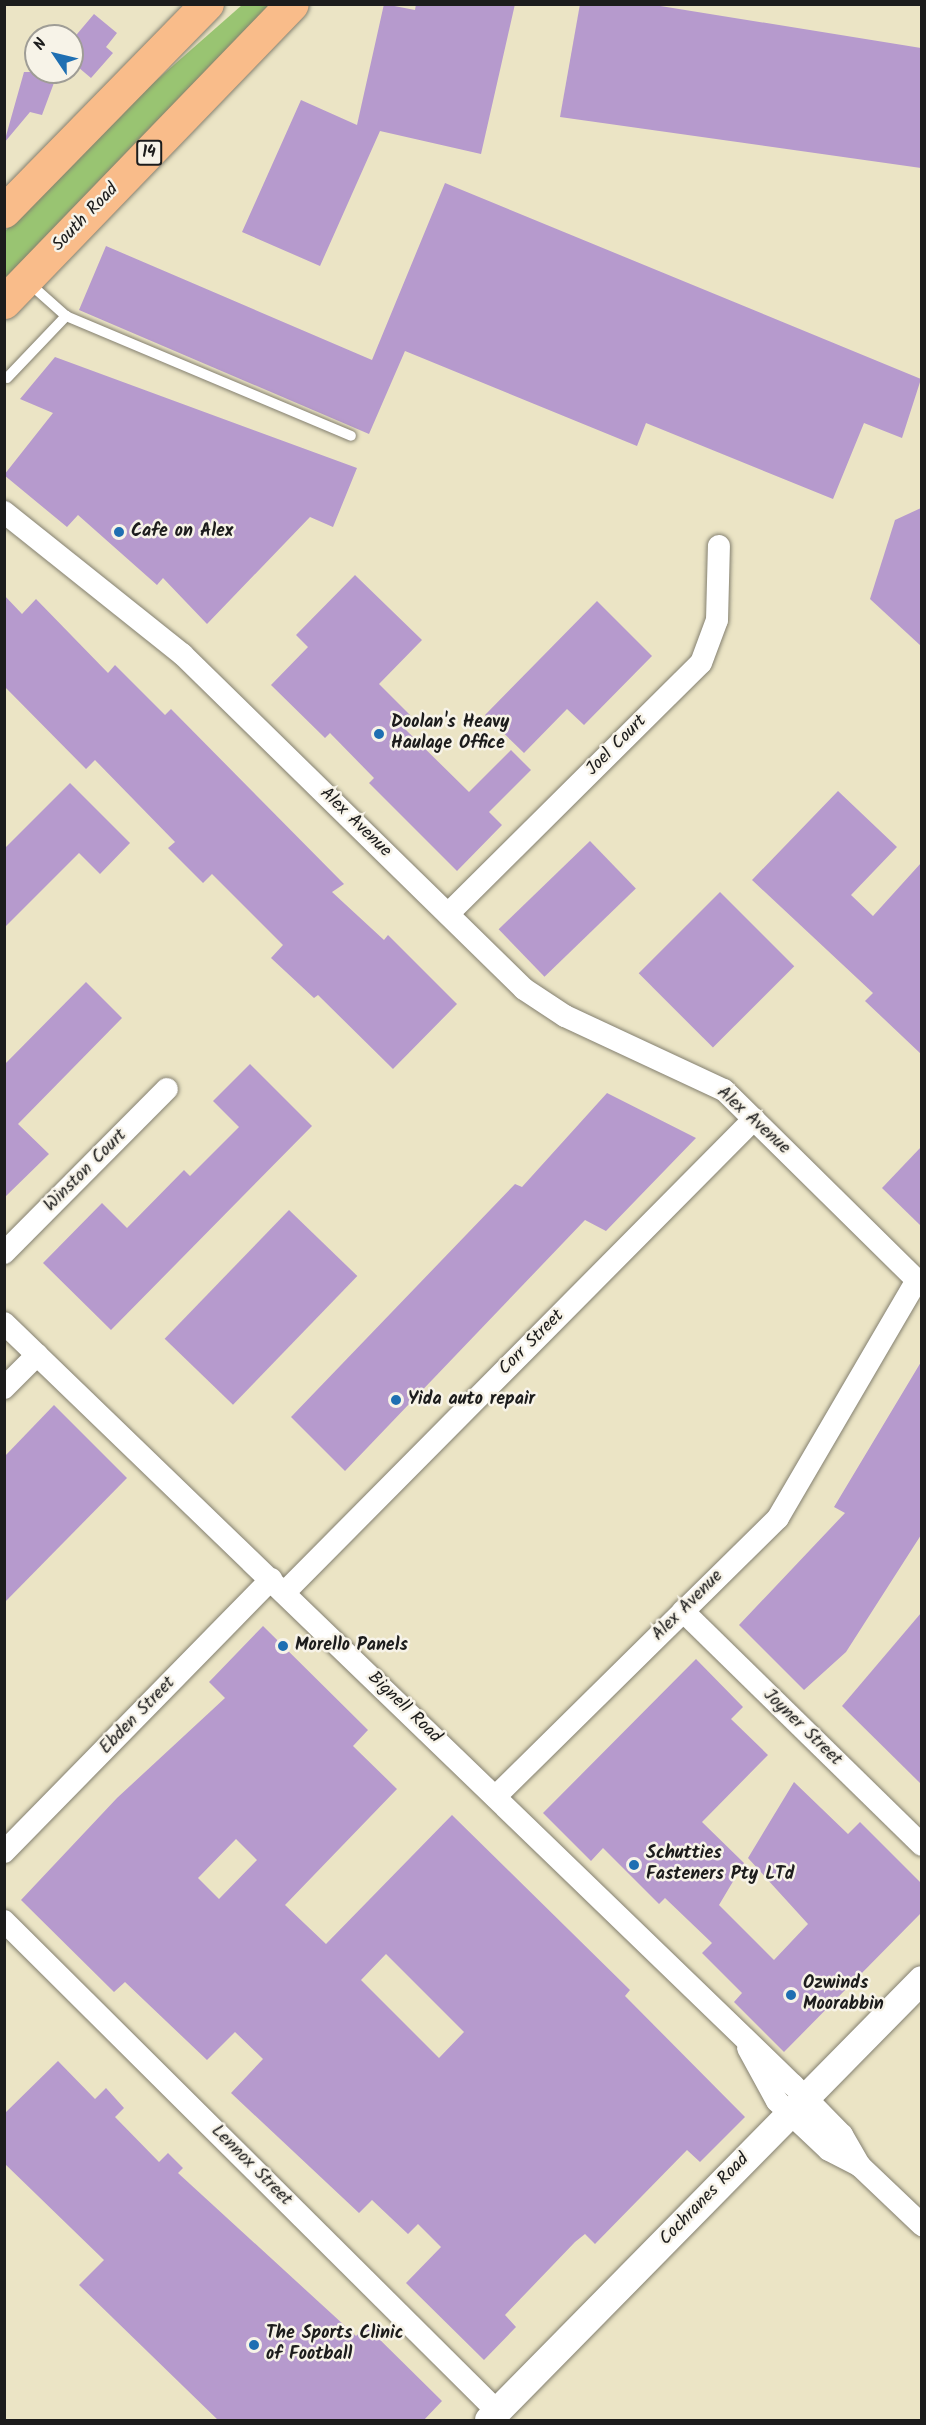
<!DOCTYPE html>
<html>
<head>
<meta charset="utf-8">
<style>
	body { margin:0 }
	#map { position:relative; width:926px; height:2425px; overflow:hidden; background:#ebe4c5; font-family:Kalam,sans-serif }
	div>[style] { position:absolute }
	.green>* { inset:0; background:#99c472 }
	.building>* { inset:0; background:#b69acd; transform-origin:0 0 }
	.roads { filter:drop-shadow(0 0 2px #848070) drop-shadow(0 0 2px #848070) }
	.service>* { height:10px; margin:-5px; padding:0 5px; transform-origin:5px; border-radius:5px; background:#fff }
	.minor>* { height:22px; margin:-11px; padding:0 11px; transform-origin:11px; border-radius:11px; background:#fff }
	.tertiary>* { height:28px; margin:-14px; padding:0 14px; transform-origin:14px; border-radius:14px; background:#fff }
	.trunk>* { height:33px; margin:-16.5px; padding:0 16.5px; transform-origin:16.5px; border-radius:16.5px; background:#f9bc8a }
	.dots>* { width:16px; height:16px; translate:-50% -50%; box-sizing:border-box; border:3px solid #f7f3e8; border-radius:50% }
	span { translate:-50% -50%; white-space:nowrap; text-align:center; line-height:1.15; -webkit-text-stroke:5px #f7f3e8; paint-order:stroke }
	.shield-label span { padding:2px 4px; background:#f7f3e8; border:2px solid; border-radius:4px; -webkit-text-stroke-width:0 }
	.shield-label { font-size:16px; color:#1c1c1c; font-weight:700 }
	.street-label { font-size:18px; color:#1c1c1c }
	.poi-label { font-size:18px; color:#1c1c1c; font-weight:700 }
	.left { translate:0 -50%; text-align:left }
	.frame { position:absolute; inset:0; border:6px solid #1c1c1c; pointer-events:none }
	.north { position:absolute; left:24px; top:24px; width:60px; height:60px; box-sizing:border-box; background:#f7f3e8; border:2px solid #9f9d96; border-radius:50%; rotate:305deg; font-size:16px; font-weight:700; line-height:24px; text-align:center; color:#1c1c1c }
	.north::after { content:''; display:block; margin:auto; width:21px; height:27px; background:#1f6fb2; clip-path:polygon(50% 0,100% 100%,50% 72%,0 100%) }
</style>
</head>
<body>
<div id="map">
	<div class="green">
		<div style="clip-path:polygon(242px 5px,269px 5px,5px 280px,5px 231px,151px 85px)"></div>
	</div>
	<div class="building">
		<div style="clip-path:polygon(384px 4px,415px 10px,416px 4px,515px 4px,481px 154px,380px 131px,320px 266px,242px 232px,301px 100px,357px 125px)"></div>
		<div style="clip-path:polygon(580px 4px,648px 4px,921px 48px,921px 168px,560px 117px)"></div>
		<div style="clip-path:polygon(94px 14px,117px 33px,106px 47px,113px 53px,91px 78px,72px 62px,72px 40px)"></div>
		<div style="clip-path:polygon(24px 72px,58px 72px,42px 115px,30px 112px,4px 143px)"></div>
		<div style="clip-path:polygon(445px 183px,921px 379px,902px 438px,864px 423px,833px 499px,646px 423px,637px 446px,405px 351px,369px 434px,79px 310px,106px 246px,372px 360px)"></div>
		<div style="clip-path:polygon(55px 357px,357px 468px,333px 527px,310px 517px,207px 624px,163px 578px,157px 585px,78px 515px,67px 527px,4px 475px,53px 413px,20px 399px)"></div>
		<div style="clip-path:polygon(921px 508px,921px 646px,870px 599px,895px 520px)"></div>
		<div style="clip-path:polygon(355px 575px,422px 640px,379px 684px,414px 719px,405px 729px,469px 792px,511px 750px,531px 770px,489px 812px,502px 825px,457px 871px,369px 783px,374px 778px,330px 733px,325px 738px,271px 685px,308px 647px,296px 635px)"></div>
		<div style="clip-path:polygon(4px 595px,22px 614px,36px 599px,108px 673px,115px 665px,165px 715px,171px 709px,344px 884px,332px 892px,384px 940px,388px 935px,457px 1004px,393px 1069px,318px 995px,314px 998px,271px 958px,283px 945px,212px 874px,203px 883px,168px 848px,175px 842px,95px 760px,86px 769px,4px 686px)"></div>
		<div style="clip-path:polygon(597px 601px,652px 656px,584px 725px,567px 709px,524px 753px,485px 715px)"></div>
		<div style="clip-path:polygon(70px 783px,130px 843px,100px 874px,79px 853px,4px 928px,4px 849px)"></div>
		<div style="clip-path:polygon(838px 791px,897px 847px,851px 895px,873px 916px,921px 863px,921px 1054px,865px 1001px,873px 993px,752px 880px)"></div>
		<div style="left:590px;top:841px;width:66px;height:127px;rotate:46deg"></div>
		<div style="left:720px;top:892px;width:105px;height:115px;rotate:45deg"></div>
		<div style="clip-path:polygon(86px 982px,122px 1018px,18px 1124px,49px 1154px,4px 1198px,4px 1065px)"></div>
		<div style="clip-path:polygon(250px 1064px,312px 1126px,111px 1330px,43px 1263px,102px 1203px,127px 1228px,184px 1170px,190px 1176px,239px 1127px,213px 1101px)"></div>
		<div style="clip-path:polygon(607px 1093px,696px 1138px,606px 1231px,585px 1220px,345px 1471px,291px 1417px,515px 1184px,522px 1187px)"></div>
		<div style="clip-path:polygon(921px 1147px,921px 1226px,882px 1188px)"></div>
		<div style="left:289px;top:1210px;width:95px;height:179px;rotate:44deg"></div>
		<div style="clip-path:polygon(921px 1362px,921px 1535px,846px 1652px,804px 1690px,739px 1625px,845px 1513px,834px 1507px)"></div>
		<div style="clip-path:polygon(54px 1405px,127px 1478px,4px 1603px,4px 1457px)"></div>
		<div style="clip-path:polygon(921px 1613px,921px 1784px,842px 1706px)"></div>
		<div style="clip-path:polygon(evenodd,263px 1626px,368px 1730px,353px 1746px,397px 1789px,285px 1905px,326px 1944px,452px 1815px,630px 1990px,625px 1996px,745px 2117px,700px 2162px,687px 2150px,595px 2244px,585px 2234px,575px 2242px,505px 2315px,516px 2327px,484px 2360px,406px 2283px,441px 2247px,418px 2224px,408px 2234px,372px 2200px,359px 2213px,231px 2093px,263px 2059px,235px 2032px,207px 2060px,125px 1982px,114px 1992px,21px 1900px,117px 1798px,225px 1698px,209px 1682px,263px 1626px,236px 1839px,257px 1860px,219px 1899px,198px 1878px,236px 1839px,263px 1626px,386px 1954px,464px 2032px,439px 2058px,361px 1980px,386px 1954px)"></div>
		<div style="clip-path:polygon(696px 1659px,743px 1707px,731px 1719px,768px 1755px,702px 1822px,744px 1863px,719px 1905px,774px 1960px,808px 1924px,748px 1858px,794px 1782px,848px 1834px,860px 1822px,921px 1883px,921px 1913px,784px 2052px,734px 2002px,742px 1993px,702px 1953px,712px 1943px,665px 1898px,659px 1904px,603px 1848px,591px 1861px,543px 1813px)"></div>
		<div style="clip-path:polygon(58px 2061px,95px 2099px,106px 2088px,124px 2108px,115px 2117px,159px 2162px,168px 2153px,183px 2168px,178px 2173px,356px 2336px,366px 2326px,442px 2401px,423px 2421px,219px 2421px,79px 2285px,104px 2260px,4px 2163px,4px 2114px)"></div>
	</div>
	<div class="roads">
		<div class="service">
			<div style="left:66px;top:316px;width:309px;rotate:22.8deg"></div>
			<div style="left:7px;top:378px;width:86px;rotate:-46.4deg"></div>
			<div style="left:66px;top:316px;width:50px;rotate:-138.3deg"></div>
		</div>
		<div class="minor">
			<div style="left:4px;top:512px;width:228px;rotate:38.6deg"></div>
			<div style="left:182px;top:654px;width:479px;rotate:44.4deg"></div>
			<div style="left:524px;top:989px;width:49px;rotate:33.4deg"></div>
			<div style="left:565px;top:1016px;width:175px;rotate:25deg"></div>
			<div style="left:724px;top:1090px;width:271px;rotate:44.6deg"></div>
			<div style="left:917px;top:1280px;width:276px;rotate:120.3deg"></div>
			<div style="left:778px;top:1518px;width:397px;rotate:135.4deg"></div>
			<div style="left:448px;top:914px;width:356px;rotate:-44.8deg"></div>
			<div style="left:701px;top:663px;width:46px;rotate:-69.6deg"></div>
			<div style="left:717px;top:620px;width:74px;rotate:-88.5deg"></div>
			<div style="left:4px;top:1253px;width:231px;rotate:-45.2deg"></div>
			<div style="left:4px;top:1323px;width:1097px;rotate:44deg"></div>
			<div style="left:793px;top:2085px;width:70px;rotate:45.6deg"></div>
			<div style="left:842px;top:2135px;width:36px;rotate:60deg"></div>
			<div style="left:860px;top:2166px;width:86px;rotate:43.6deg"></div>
			<div style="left:4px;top:1388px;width:47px;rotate:-45deg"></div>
			<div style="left:285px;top:1592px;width:666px;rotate:-45.24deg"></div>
			<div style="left:683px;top:1611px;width:334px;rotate:44.4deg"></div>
			<div style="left:4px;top:1852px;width:382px;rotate:-45.6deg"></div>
			<div style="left:4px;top:1921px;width:697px;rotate:44.83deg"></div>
			<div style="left:748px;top:2048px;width:60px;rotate:61.3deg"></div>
			<div style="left:777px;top:2101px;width:71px;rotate:43.3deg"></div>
			<div style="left:829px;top:2150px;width:35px;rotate:27deg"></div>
		</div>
		<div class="tertiary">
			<div style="left:489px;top:2420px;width:617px;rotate:-45.46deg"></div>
		</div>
		<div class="trunk">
			<div style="left:4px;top:211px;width:290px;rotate:-45.6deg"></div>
			<div style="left:4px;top:302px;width:414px;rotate:-46deg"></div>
		</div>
	</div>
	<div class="dots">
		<div style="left:119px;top:532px;background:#1f6fb2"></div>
		<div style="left:379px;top:734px;background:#1f6fb2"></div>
		<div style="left:396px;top:1400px;background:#1f6fb2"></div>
		<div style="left:283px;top:1646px;background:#1f6fb2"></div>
		<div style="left:634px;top:1865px;background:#1f6fb2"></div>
		<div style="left:791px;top:1995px;background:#1f6fb2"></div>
		<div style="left:254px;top:2345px;background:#1f6fb2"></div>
	</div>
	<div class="shield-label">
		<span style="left:149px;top:153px">14</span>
	</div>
	<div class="street-label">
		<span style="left:86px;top:218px;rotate:-46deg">South Road</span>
		<span style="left:617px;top:746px;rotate:-45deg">Joel Court</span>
		<span style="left:355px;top:823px;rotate:44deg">Alex Avenue</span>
		<span style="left:753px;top:1121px;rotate:42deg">Alex Avenue</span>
		<span style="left:86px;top:1171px;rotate:-45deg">Winston Court</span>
		<span style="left:532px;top:1343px;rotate:-45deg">Corr Street</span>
		<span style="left:688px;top:1606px;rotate:-45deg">Alex Avenue</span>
		<span style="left:404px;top:1708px;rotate:44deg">Bignell Road</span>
		<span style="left:138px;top:1716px;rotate:-46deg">Ebden Street</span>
		<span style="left:802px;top:1728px;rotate:44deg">Joyner Street</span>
		<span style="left:251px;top:2166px;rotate:45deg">Lennox Street</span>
		<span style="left:705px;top:2200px;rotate:-46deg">Cochranes Road</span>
	</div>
	<div class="poi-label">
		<span class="left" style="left:131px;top:532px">Cafe on Alex</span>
		<span class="left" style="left:391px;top:734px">Doolan's Heavy<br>Haulage Office</span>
		<span class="left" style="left:408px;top:1400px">Yida auto repair</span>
		<span class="left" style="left:295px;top:1646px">Morello Panels</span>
		<span class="left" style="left:646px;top:1865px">Schutties<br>Fasteners Pty LTd</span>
		<span class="left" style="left:803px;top:1995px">Ozwinds<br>Moorabbin</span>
		<span class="left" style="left:266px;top:2345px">The Sports Clinic<br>of Football</span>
	</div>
	<div class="frame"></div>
	<div class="north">N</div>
</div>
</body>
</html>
